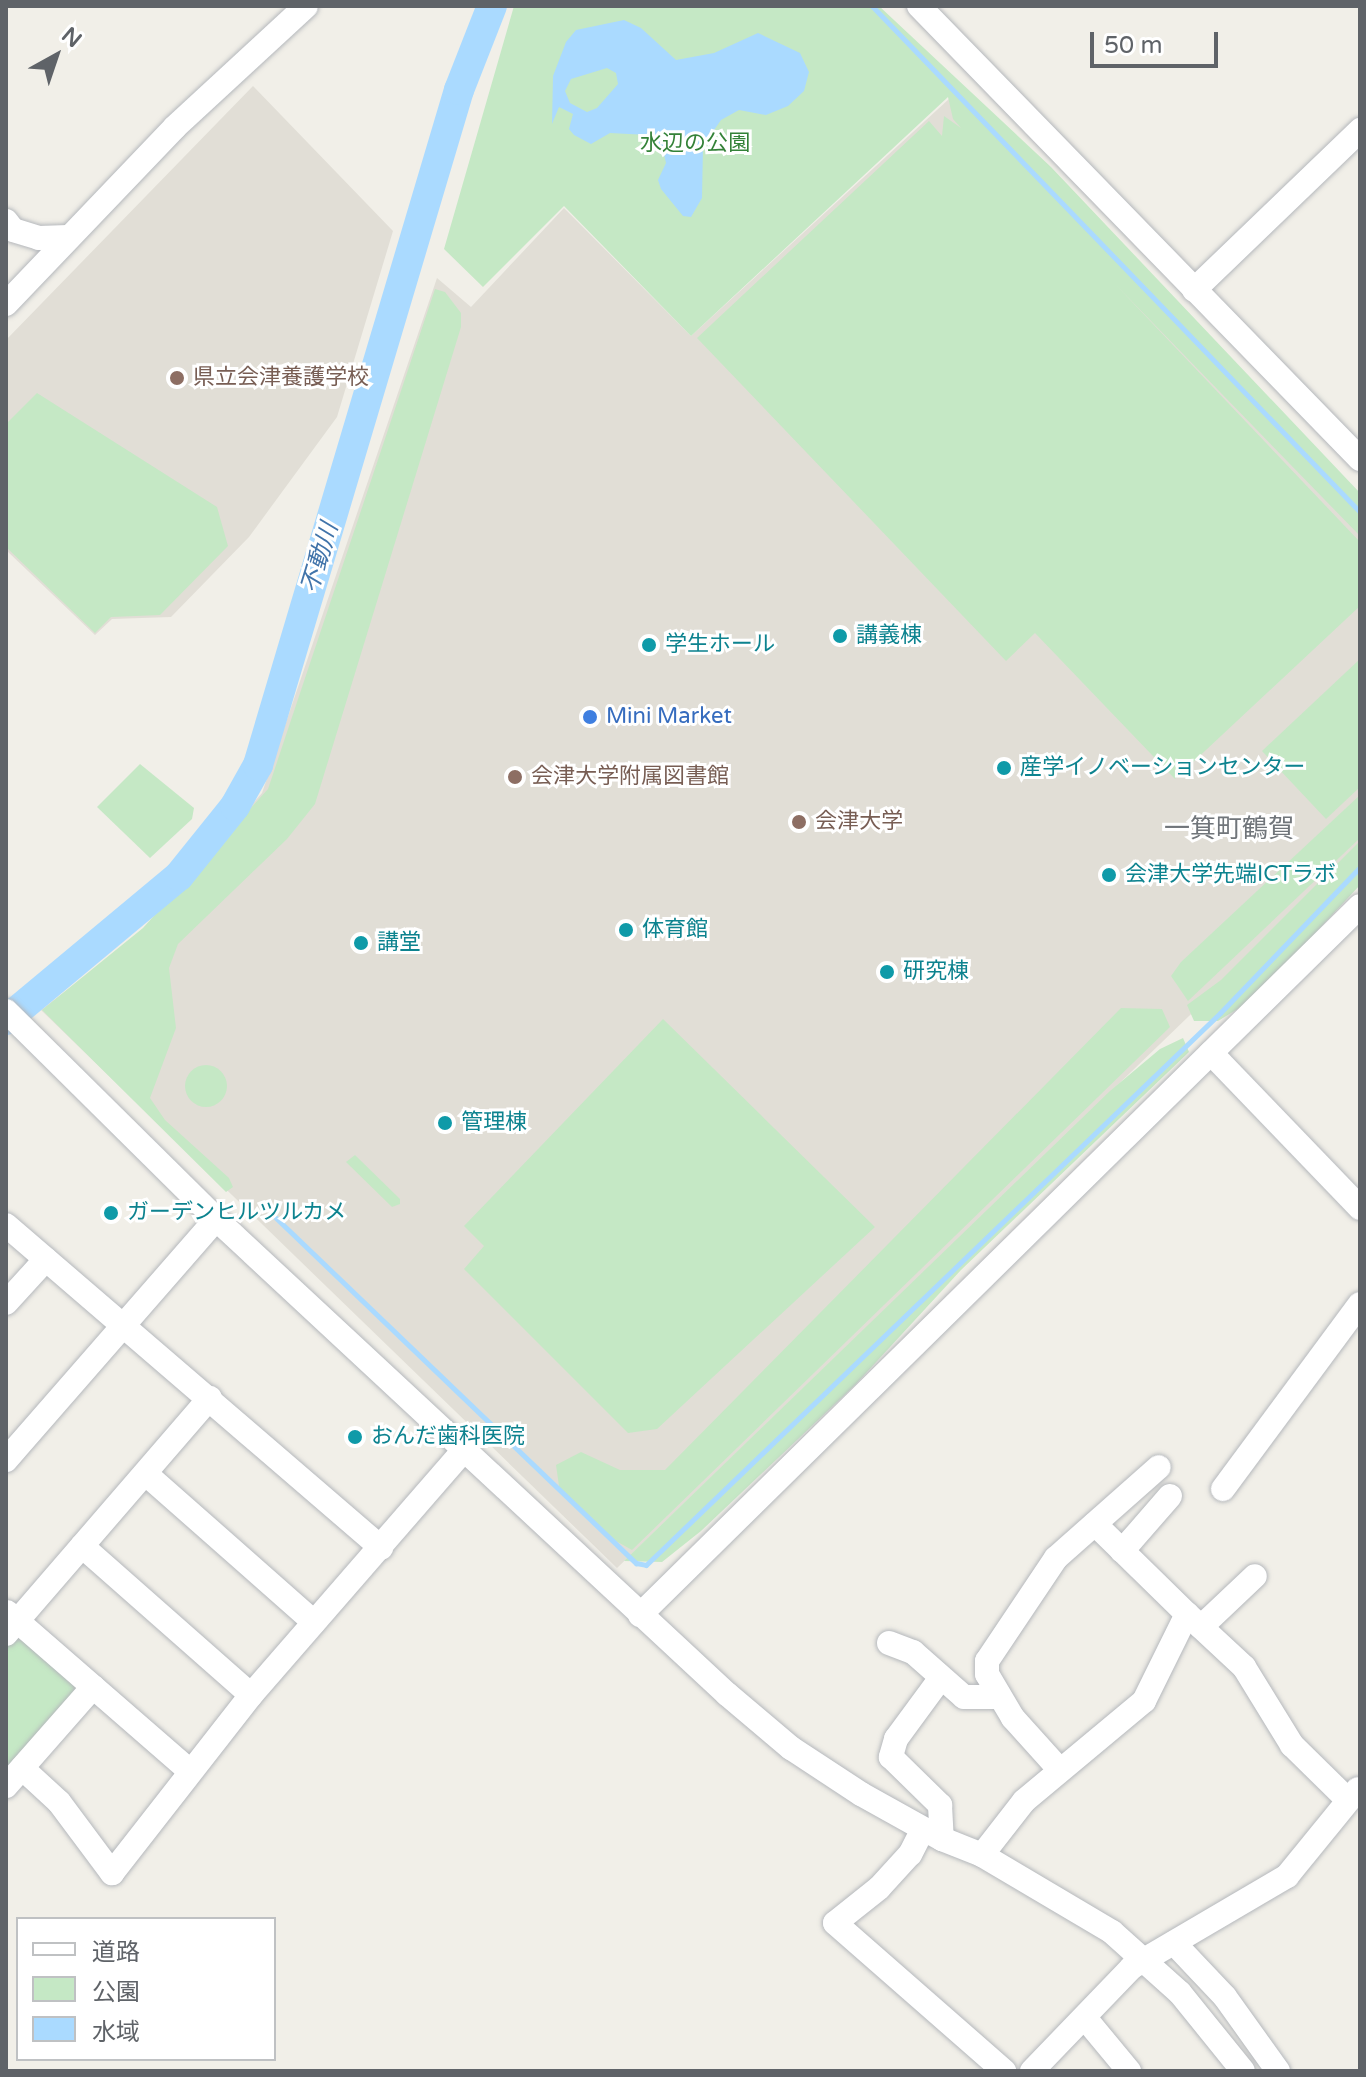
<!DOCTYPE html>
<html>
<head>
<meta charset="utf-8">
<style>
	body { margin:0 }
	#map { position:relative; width:1366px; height:2077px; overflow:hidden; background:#f1efe8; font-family:"Varela Round","Noto Sans JP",sans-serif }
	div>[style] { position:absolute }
	.education>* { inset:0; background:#e1ded6 }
	.green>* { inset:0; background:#c5e8c5 }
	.round { border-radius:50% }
	.water>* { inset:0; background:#aadaff }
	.stream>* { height:5px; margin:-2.5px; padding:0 2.5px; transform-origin:2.5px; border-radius:2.5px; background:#aadaff }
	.river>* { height:30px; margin:-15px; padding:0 15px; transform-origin:15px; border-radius:15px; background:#aadaff }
	.roads { filter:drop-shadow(0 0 2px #b5b8bc) drop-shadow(0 0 2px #b5b8bc) }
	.minor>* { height:24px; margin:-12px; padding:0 12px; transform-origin:12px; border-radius:12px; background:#fff }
	.dots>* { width:22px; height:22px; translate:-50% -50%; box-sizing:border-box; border:4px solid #fff; border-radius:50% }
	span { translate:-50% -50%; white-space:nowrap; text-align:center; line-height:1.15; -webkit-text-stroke:6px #fff; paint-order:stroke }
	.park-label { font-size:22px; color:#348238 }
	.education-label { font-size:22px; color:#785e54 }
	.left { translate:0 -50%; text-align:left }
	.culture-label { font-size:22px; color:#0d838f }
	.shop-label { font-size:22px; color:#366cbe }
	.water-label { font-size:24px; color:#4174aa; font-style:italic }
	.quarter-label { font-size:26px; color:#70757a }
	.frame { position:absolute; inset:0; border:8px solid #5f6368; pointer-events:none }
	.legend { position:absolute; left:16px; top:1917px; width:260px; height:144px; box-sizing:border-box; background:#fff; border:2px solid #bfc1c3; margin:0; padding:10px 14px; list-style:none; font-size:24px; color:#5f6368 }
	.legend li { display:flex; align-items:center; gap:16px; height:40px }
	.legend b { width:40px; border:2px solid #bfc1c3 }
	.north { position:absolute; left:16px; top:16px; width:80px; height:80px; -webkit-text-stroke:6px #fff; paint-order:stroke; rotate:40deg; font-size:22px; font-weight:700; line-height:32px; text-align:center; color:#5f6368 }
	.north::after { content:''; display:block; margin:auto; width:28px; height:36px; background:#5f6368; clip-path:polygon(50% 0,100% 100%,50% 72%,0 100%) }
	.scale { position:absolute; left:1090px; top:32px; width:128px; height:36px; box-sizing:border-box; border:4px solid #5f6368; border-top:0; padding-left:10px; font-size:24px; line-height:28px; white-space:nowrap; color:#5f6368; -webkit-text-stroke:6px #fff; paint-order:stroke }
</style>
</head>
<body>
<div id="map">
	<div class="education">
		<div style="clip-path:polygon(253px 86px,393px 231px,337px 417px,249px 537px,171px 617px,112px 619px,95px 635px,6px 550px,6px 340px)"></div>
		<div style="clip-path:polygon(962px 87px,1360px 505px,1360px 851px,617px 1568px,41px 1010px,144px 931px,262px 793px,437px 278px,471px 307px,564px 208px,691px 336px)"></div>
	</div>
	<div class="green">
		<div style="clip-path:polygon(514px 6px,879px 6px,1051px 167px,1360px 493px,1360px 536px,1116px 285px,1360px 542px,1360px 606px,1175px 779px,1035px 633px,1006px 661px,697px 338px,929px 121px,942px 136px,944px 116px,961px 128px,953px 119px,948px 97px,691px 336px,564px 206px,483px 287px,444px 249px)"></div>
		<div style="clip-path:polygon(435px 289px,445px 292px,461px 313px,461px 327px,315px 804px,287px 839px,178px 944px,169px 968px,176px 1028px,150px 1098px,165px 1120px,229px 1178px,233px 1187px,226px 1192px,42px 1010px,143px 928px,268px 789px)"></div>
		<div style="clip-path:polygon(37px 393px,217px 507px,228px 546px,160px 615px,111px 617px,95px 633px,6px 547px,6px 424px)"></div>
		<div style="clip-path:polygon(1360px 659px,1360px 787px,1326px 819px,1262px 751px)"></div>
		<div style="clip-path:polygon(140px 764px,194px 808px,192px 819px,150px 858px,97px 807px)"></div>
		<div style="clip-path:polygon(1360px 795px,1360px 838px,1188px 1001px,1171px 976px,1181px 962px)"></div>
		<div style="clip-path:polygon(1360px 841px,1360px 885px,1254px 999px,1218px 1021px,1194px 1021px,1187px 1005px,1221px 980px)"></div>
		<div style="clip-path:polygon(1121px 1008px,1162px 1009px,1170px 1027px,632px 1550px,607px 1536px,560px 1493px,556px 1465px,581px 1452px,620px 1470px,665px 1470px)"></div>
		<div style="clip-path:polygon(663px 1019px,875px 1227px,657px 1429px,628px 1433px,464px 1269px,484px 1246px,464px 1226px)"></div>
		<div style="clip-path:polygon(1183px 1038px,1189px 1052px,961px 1270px,855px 1385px,701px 1531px,662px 1562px,624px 1561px,1110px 1091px,1160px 1049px)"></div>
		<div class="round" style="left:185px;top:1065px;width:42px;height:42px"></div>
		<div style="clip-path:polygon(355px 1155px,400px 1199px,400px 1204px,392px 1207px,346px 1162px)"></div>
		<div style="clip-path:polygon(17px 1628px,87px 1688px,6px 1780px,6px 1640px)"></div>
	</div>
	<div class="water">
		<div style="clip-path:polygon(evenodd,624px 20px,641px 28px,676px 60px,714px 53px,758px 33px,800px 53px,809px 72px,804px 91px,788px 106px,766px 115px,739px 110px,721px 120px,703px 146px,702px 198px,691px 217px,683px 216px,661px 189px,658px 180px,666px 163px,662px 146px,648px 135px,610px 133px,591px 144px,574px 135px,569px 129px,573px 114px,559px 107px,552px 124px,553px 76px,566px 42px,576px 30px,624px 20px,607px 68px,616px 73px,618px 84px,597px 108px,587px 112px,570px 103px,565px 91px,571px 79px,607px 68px)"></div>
	</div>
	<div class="stream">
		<div style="left:872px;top:6px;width:703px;rotate:46.04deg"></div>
		<div style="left:276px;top:1218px;width:499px;rotate:43.8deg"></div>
		<div style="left:636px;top:1563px;width:10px;rotate:11deg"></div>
		<div style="left:646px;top:1565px;width:796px;rotate:-43.88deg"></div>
		<div style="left:1220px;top:1013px;width:202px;rotate:-46.2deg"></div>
	</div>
	<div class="river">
		<div style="left:6px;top:1020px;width:225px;rotate:-39.8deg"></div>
		<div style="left:179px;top:876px;width:90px;rotate:-51.3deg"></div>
		<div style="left:235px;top:806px;width:47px;rotate:-60.7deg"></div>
		<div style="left:258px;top:765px;width:704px;rotate:-73.42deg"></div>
		<div style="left:459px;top:90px;width:90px;rotate:-68.6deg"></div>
	</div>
	<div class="roads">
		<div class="minor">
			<div style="left:919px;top:6px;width:632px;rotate:45.77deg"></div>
			<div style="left:6px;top:221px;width:11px;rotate:52deg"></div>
			<div style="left:13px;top:230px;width:27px;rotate:17deg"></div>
			<div style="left:39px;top:238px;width:29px;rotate:-2deg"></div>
			<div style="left:1194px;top:290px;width:231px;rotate:-43.9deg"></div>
			<div style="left:6px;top:304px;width:245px;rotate:-46.3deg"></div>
			<div style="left:175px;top:127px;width:178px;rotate:-42.7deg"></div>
			<div style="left:6px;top:1011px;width:296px;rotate:44.7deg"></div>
			<div style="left:216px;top:1219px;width:698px;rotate:42.91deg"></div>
			<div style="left:727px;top:1694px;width:84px;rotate:40.2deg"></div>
			<div style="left:791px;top:1748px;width:84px;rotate:33.3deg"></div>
			<div style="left:861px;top:1794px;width:93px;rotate:29.1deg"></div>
			<div style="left:942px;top:1839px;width:43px;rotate:21.8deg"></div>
			<div style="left:982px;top:1855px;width:151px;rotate:30.6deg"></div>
			<div style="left:1112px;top:1932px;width:91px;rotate:41.9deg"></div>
			<div style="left:1180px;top:1993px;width:100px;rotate:51.1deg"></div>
			<div style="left:1211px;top:1053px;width:215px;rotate:46.1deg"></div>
			<div style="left:6px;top:1225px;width:495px;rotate:40.7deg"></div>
			<div style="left:6px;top:1303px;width:59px;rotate:-47.7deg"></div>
			<div style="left:6px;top:1460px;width:320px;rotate:-48.9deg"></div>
			<div style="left:146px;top:1474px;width:224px;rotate:41.4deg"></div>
			<div style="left:1223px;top:1489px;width:230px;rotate:-53.5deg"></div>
			<div style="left:1095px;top:1524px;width:129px;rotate:44.4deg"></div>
			<div style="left:82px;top:1546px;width:225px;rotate:41.4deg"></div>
			<div style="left:1122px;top:1551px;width:73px;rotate:-48.9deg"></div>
			<div style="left:7px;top:1612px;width:241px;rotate:41deg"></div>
			<div style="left:640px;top:1615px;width:1010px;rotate:-44.56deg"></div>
			<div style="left:1201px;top:1627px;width:74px;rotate:-43.4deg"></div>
			<div style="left:6px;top:1634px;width:312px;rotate:-49.2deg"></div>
			<div style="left:889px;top:1643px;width:26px;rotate:21deg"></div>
			<div style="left:913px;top:1652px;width:68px;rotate:41.4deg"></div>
			<div style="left:964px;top:1697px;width:35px"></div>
			<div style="left:940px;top:1679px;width:74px;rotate:126.3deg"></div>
			<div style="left:896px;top:1739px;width:19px;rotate:106deg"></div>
			<div style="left:891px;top:1757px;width:69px;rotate:44.4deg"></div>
			<div style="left:940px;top:1805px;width:34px;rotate:87deg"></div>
			<div style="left:22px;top:1768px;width:50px;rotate:42.6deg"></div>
			<div style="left:59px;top:1802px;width:89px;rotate:53.3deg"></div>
			<div style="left:112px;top:1873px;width:226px;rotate:-52deg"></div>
			<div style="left:251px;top:1695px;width:325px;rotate:-49deg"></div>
			<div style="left:1059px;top:1769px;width:69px;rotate:-132deg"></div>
			<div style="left:1013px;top:1718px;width:51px;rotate:-120.6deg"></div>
			<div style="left:987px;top:1674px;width:13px;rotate:-90deg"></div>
			<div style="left:987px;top:1661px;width:124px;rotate:-56.2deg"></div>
			<div style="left:1056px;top:1558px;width:137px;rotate:-41.5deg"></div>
			<div style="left:6px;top:1786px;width:132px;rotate:-48.7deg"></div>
			<div style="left:923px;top:1829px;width:28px;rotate:117deg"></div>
			<div style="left:910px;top:1854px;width:46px;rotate:132.4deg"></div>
			<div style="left:879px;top:1888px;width:56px;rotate:141.5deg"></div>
			<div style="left:835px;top:1923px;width:225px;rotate:41.2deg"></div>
			<div style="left:982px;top:1855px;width:68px;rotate:-52.1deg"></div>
			<div style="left:1024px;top:1801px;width:156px;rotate:-39.8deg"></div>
			<div style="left:1144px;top:1701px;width:97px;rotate:-63.7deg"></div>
			<div style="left:1187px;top:1614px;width:78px;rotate:42.9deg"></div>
			<div style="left:1244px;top:1667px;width:92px;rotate:58.4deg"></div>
			<div style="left:1292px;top:1745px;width:78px;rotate:44.5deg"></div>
			<div style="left:1174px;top:1943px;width:74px;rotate:46.6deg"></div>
			<div style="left:1225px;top:1997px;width:91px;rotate:54.4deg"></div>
			<div style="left:1085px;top:2018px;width:69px;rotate:50.3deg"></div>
			<div style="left:1032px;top:2071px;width:144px;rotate:-46.1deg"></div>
			<div style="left:1132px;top:1967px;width:180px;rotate:-30.4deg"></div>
			<div style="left:1287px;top:1876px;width:112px;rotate:-50.8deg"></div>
		</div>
	</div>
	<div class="dots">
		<div style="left:177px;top:378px;background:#8d6e63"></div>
		<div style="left:840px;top:636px;background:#0f9aa8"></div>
		<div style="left:649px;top:645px;background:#0f9aa8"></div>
		<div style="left:590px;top:717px;background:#3f7fe0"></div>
		<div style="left:1004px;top:768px;background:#0f9aa8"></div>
		<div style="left:515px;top:777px;background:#8d6e63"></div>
		<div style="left:799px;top:822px;background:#8d6e63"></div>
		<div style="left:1109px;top:875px;background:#0f9aa8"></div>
		<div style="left:626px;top:930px;background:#0f9aa8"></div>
		<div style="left:361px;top:943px;background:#0f9aa8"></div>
		<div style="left:887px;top:972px;background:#0f9aa8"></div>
		<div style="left:445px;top:1123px;background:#0f9aa8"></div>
		<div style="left:111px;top:1213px;background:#0f9aa8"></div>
		<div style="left:355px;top:1437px;background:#0f9aa8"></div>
	</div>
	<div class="park-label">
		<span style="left:695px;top:144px">水辺の公園</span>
	</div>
	<div class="education-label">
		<span class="left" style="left:193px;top:378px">県立会津養護学校</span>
		<span class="left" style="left:531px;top:777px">会津大学附属図書館</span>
		<span class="left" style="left:815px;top:822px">会津大学</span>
	</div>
	<div class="culture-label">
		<span class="left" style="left:856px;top:636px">講義棟</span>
		<span class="left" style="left:665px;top:645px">学生ホール</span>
		<span class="left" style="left:1020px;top:768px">産学イノベーションセンター</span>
		<span class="left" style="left:1125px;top:875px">会津大学先端ICTラボ</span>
		<span class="left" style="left:642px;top:930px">体育館</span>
		<span class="left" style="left:377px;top:943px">講堂</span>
		<span class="left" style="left:903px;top:972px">研究棟</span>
		<span class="left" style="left:461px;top:1123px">管理棟</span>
		<span class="left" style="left:127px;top:1213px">ガーデンヒルツルカメ</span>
		<span class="left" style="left:371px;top:1437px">おんだ歯科医院</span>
	</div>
	<div class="shop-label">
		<span class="left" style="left:606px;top:717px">Mini Market</span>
	</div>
	<div class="water-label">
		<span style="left:320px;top:558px;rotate:-73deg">不動川</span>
	</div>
	<div class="quarter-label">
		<span style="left:1229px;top:829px">一箕町鶴賀</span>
	</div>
	<div class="frame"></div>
	<ul class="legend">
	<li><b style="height:10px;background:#fff"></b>道路</li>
	<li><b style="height:22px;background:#c5e8c5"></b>公園</li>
	<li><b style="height:22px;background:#aadaff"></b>水域</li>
	</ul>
	<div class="north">N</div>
	<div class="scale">50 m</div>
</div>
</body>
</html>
